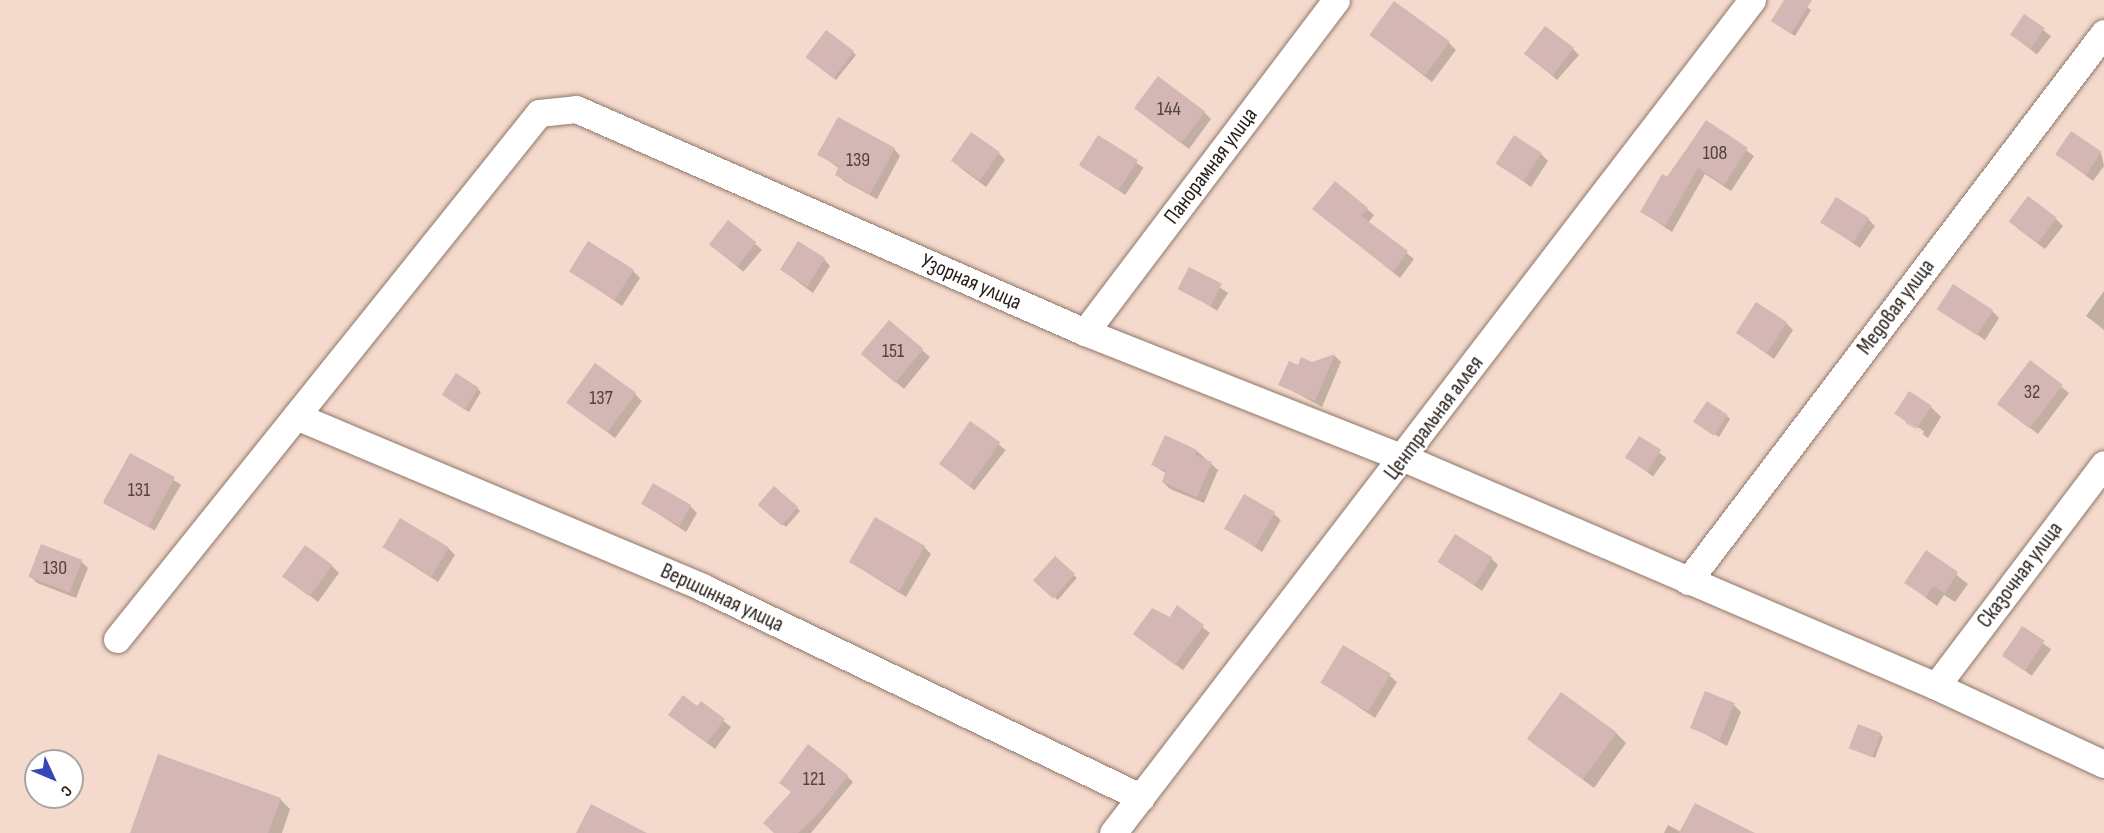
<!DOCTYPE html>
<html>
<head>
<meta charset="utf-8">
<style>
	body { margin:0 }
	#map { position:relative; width:2104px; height:833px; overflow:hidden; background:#f4dacc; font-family:"Sofia Sans Condensed",sans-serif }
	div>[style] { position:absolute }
	.shadow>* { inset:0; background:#0003; transform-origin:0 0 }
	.building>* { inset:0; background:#d4b6b4; transform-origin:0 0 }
	.roads { filter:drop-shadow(0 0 2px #8e776a) drop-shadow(0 0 2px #8e776a) }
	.street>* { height:27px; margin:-13.5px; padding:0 13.5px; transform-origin:13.5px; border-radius:13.5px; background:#fff }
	span { translate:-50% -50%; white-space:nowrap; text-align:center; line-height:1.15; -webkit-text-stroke:4.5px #fff; paint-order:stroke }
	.number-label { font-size:20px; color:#52433f }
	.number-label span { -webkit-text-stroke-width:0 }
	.street-label { font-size:22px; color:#261d18 }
	.north { position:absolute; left:24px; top:749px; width:60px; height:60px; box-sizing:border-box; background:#fff; border:2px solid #a8a5a3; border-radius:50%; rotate:134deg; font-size:16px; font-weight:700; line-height:24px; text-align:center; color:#261d18 }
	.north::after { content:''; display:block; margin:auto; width:21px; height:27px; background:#3747b9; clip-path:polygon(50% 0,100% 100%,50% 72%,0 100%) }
</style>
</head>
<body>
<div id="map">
	<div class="shadow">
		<div style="clip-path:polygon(1786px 0,1797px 0,1811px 10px,1795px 36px,1776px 24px)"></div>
		<div style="left:2025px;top:16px;width:33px;height:23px;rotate:38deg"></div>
		<div style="clip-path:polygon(1371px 35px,1449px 43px,1456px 50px,1432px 82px)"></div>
		<div style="clip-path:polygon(1573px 49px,1579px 55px,1557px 80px,1526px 54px)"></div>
		<div style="clip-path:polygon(853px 52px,856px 55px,836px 80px,810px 60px)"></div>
		<div style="clip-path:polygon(1136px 108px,1204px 112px,1211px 119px,1189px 149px)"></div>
		<div style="clip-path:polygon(1706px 122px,1754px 156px,1731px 191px,1705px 174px,1672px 232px,1642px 212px)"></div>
		<div style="left:1098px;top:137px;width:55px;height:33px;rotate:34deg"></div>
		<div style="clip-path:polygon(894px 149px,900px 156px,877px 199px,844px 181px,837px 174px,840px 169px,819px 154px)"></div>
		<div style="clip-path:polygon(999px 153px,1005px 160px,986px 187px,959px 167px)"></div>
		<div style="clip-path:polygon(2101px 153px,2104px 166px,2093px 181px,2057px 154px)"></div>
		<div style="clip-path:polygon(1541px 154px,1548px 161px,1531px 187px,1498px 163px)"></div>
		<div style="clip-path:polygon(1314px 209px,1367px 209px,1374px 215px,1368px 223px,1414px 259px,1400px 278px)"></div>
		<div style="clip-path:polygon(1868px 219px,1875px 226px,1860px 248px,1822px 222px)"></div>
		<div style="clip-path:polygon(2056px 219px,2063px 226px,2045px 249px,2017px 228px)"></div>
		<div style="left:729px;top:222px;width:43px;height:29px;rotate:40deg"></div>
		<div style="clip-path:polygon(824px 259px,830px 266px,813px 293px,782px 270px)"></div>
		<div style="left:1190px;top:269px;width:45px;height:21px;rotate:32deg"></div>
		<div style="clip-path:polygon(570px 270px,633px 271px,640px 278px,622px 306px)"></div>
		<div style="clip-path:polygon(2104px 291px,2104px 330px,2086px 316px)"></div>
		<div style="clip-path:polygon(1939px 309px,1992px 311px,1999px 318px,1985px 340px)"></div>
		<div style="clip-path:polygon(889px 322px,930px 357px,904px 389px,870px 360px)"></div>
		<div style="clip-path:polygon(1786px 323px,1793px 330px,1774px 359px,1737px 333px)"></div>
		<div style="clip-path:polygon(1335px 356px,1341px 362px,1322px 407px,1280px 384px,1298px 367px)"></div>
		<div style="clip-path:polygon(2030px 362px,2069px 393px,2038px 434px,2006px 410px)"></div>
		<div style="clip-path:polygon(478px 389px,481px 392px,469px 412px,447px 398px)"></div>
		<div style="clip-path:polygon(635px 394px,642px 401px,615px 438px,568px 403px)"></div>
		<div style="clip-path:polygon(evenodd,1931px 407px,1941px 417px,1928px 438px,1896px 414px,1931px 407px,1906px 420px,1924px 431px,1923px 434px,1906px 423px,1906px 420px)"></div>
		<div style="clip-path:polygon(1727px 416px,1730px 419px,1719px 437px,1699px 424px)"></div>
		<div style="left:971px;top:423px;width:44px;height:51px;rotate:38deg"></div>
		<div style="left:1639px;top:438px;width:34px;height:23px;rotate:36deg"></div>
		<div style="clip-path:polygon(1197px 451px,1218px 470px,1204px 503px,1170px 489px,1163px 482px,1167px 474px,1153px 465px)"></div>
		<div style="left:130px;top:455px;width:59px;height:53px;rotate:30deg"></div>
		<div style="clip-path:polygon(643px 504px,690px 506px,697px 513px,686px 532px)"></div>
		<div style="clip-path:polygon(763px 508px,797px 508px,800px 511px,786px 527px)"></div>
		<div style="clip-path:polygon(1274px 514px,1281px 520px,1262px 552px,1225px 527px)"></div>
		<div style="clip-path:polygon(384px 547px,448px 548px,455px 555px,438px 582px)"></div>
		<div style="clip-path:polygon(924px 547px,931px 554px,906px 597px,850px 562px)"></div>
		<div style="clip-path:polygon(1927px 552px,1968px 584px,1955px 602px,1944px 595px,1937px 606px,1906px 583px)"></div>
		<div style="clip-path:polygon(1491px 558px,1498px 565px,1482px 591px,1440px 562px)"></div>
		<div style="left:1055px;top:559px;width:29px;height:29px;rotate:41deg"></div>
		<div style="clip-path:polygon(81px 561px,88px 568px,76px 598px,37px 583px,30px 576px)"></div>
		<div style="clip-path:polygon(332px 566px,339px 573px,318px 602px,284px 576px)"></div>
		<div style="clip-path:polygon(1177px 607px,1210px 633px,1183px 670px,1142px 640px,1171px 619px)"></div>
		<div style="left:2022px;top:628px;width:36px;height:33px;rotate:36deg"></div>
		<div style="clip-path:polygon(1390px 676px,1397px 682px,1375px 718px,1322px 682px)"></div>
		<div style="clip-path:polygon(701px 703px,731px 727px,715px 749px,677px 721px)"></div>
		<div style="clip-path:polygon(1734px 705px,1741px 712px,1727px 746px,1692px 727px)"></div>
		<div style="clip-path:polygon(1616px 733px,1626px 743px,1594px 788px,1529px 739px)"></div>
		<div style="clip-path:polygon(1880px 734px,1883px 737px,1875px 758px,1851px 747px)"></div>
		<div style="clip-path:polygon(847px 776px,853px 782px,811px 833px,776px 833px)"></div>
		<div style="clip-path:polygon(280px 799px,290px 809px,282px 833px,137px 833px)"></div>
		<div style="clip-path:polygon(1668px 825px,1681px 832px,1737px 833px,1664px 833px)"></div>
	</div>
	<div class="building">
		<div style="clip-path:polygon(1784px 0,1812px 0,1791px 34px,1771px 21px)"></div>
		<div style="left:1394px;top:1px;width:69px;height:42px;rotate:36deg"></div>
		<div style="left:2024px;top:14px;width:25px;height:25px;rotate:34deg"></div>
		<div style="left:1545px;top:26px;width:36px;height:35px;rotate:37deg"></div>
		<div style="left:826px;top:30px;width:35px;height:34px;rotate:37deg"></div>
		<div style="left:1158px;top:76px;width:59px;height:40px;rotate:37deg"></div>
		<div style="clip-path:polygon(838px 117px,895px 148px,870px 194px,835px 175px,839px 166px,817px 155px)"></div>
		<div style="clip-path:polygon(1706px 120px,1748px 148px,1724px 185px,1698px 168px,1665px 226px,1640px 212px,1662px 174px,1668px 177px)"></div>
		<div style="left:2071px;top:131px;width:37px;height:28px;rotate:34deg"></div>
		<div style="left:971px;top:132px;width:35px;height:35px;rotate:35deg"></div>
		<div style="left:1098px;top:135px;width:47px;height:36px;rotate:32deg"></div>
		<div style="left:1514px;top:135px;width:33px;height:34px;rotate:33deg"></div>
		<div style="clip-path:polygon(1335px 181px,1368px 208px,1361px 216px,1408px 251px,1393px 272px,1312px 209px)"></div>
		<div style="left:2028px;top:196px;width:36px;height:32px;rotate:37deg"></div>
		<div style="left:1836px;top:197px;width:39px;height:30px;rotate:32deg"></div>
		<div style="left:728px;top:220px;width:36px;height:31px;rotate:38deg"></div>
		<div style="left:588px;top:241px;width:54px;height:36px;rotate:32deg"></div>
		<div style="left:798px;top:241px;width:32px;height:34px;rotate:32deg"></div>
		<div style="left:1189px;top:267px;width:37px;height:25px;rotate:27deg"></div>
		<div style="left:1953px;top:284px;width:48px;height:30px;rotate:33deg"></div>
		<div style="left:1756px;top:302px;width:37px;height:37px;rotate:33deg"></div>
		<div style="left:889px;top:320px;width:45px;height:44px;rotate:40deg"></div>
		<div style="clip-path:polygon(1335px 354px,1315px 401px,1278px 385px,1289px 361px,1298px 365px,1301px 357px,1312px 362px)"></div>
		<div style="left:2030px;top:360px;width:41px;height:55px;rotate:37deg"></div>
		<div style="left:595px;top:363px;width:51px;height:49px;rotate:36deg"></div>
		<div style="left:456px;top:373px;width:27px;height:26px;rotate:33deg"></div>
		<div style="left:1909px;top:391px;width:27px;height:27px;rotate:33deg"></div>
		<div style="left:1707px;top:401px;width:25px;height:25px;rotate:34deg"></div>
		<div style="left:970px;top:421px;width:37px;height:53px;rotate:35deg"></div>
		<div style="clip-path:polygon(1165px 435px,1197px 450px,1195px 455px,1212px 462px,1197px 497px,1162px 482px,1166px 471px,1151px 465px)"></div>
		<div style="left:1639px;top:436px;width:26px;height:26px;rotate:32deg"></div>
		<div style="left:130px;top:453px;width:51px;height:57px;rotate:28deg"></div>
		<div style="left:653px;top:483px;width:44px;height:24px;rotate:30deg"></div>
		<div style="left:774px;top:486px;width:32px;height:25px;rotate:41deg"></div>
		<div style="left:1244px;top:494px;width:36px;height:40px;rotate:30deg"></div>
		<div style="left:875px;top:517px;width:58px;height:52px;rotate:30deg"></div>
		<div style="left:400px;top:518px;width:57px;height:34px;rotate:31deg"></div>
		<div style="left:1455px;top:534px;width:44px;height:33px;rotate:32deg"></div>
		<div style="left:41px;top:544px;width:44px;height:35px;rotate:21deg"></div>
		<div style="left:305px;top:545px;width:34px;height:39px;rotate:36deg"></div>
		<div style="clip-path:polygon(1926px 550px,1958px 572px,1945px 593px,1933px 586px,1926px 597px,1904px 583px)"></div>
		<div style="left:1055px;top:556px;width:27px;height:33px;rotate:42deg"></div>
		<div style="clip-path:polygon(1177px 605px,1204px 625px,1175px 665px,1133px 634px,1152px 608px,1170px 617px)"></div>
		<div style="left:2022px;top:626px;width:27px;height:36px;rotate:33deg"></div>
		<div style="left:1343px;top:645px;width:56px;height:44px;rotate:31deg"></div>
		<div style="left:1705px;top:691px;width:32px;height:40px;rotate:22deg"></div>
		<div style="left:1561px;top:692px;width:69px;height:58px;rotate:36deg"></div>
		<div style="clip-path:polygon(683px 695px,697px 706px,701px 701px,725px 719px,707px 743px,668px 715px)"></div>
		<div style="left:1858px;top:724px;width:25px;height:26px;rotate:21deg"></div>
		<div style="clip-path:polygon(808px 744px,848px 775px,819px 813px,798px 833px,774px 833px,763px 823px,791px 792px,779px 783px)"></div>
		<div style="clip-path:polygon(158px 754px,281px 798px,268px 833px,130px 833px)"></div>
		<div style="clip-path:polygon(1695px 803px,1755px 833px,1679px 833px)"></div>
		<div style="clip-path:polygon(591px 804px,647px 833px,576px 833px)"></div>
	</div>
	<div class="roads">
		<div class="street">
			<div style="left:1085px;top:332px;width:416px;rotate:-52.9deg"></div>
			<div style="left:296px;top:416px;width:441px;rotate:22.8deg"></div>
			<div style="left:702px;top:587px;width:487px;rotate:25.6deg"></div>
			<div style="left:1688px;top:581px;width:688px;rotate:-52.8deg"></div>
			<div style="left:117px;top:639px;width:674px;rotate:-51.26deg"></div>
			<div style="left:539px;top:113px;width:37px;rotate:-6deg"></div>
			<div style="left:576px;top:109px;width:556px;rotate:23.66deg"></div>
			<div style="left:1085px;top:332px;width:343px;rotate:21.6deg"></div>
			<div style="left:1404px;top:458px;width:579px;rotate:23.2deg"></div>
			<div style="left:1936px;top:686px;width:185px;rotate:24.9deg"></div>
			<div style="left:1936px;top:686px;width:278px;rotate:-52.9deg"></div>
			<div style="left:1113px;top:833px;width:1050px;rotate:-52.51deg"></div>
		</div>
	</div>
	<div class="number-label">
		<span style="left:1169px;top:109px">144</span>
		<span style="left:1715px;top:153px">108</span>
		<span style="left:858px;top:160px">139</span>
		<span style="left:893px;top:351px">151</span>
		<span style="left:2032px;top:392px">32</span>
		<span style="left:601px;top:398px">137</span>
		<span style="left:139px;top:490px">131</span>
		<span style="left:55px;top:568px">130</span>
		<span style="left:814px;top:779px">121</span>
	</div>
	<div class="street-label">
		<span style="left:1211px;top:166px;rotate:-53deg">Панорамная улица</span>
		<span style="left:971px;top:282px;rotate:24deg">Узорная улица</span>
		<span style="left:1896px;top:307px;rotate:-53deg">Медовая улица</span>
		<span style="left:1434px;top:418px;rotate:-53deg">Центральная аллея</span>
		<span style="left:2020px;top:575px;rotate:-53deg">Сказочная улица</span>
		<span style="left:722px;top:598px;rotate:25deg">Вершинная улица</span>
	</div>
	<div class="north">С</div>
</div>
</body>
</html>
